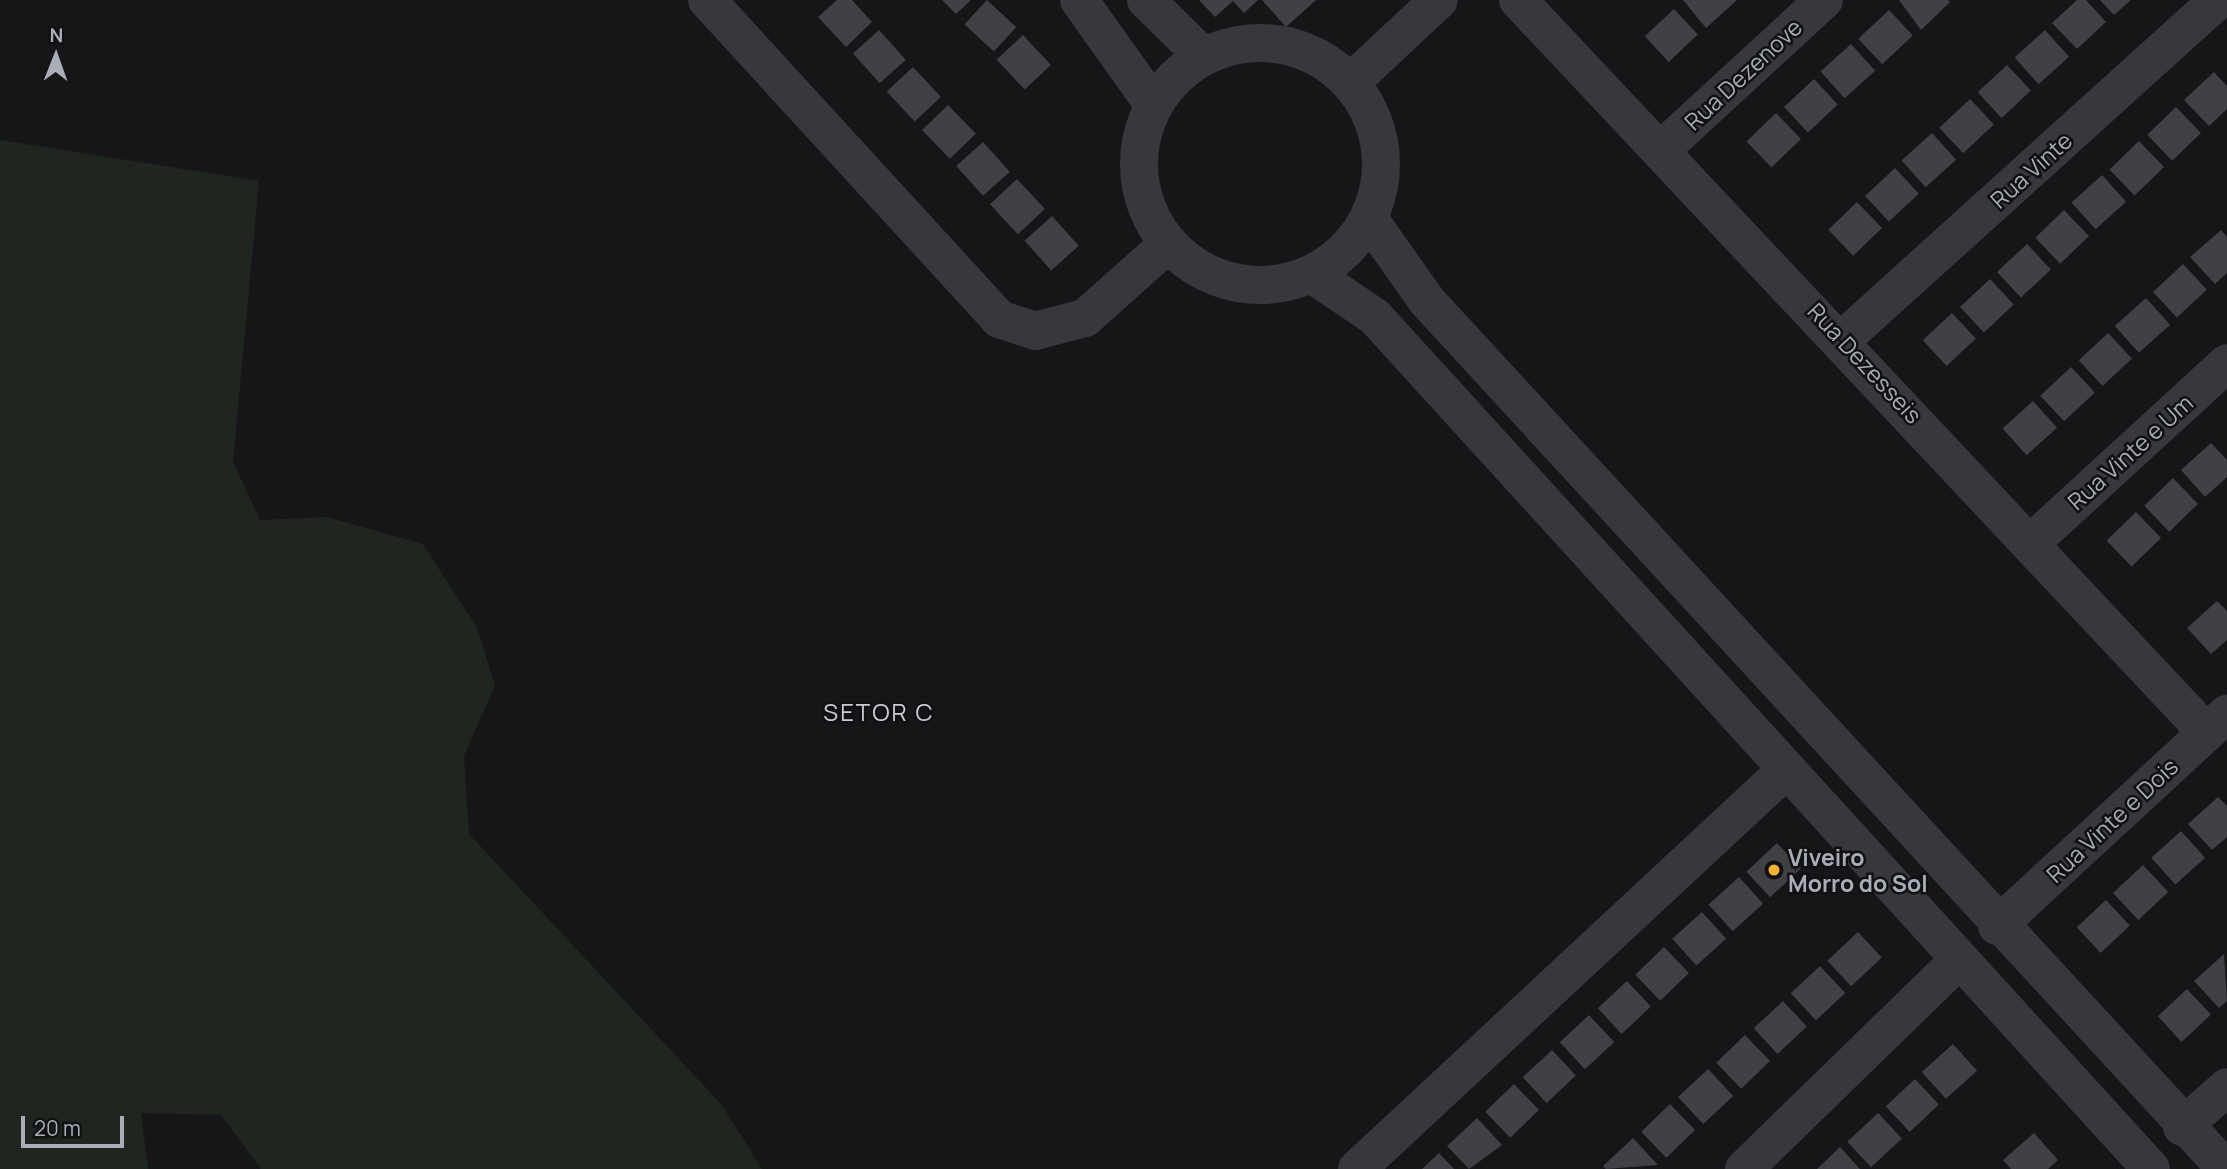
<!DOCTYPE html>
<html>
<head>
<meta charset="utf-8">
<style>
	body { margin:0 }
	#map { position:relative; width:2227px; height:1169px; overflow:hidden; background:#161618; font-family:Manrope,sans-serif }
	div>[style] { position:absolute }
	.green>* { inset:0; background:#1e261f }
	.building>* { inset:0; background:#404145; transform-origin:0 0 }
	.minor>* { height:38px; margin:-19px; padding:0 19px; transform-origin:19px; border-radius:19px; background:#37383d }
	.minor>.ring { margin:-19px; padding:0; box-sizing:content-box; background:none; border:38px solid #37383d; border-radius:50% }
	.dots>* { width:19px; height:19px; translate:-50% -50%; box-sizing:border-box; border:4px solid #111113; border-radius:50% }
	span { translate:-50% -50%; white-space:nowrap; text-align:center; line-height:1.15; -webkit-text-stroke:5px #111113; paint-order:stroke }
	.street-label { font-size:23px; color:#a8adb8 }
	.poi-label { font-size:23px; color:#a8adb8; font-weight:700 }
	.left { translate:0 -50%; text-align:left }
	.neighbourhood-label { font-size:24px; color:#c9ccd4; letter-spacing:2px }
	.north { position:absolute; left:21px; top:21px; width:70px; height:70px; -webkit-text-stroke:5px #111113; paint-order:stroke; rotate:1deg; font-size:19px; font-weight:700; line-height:28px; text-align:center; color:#a8adb8 }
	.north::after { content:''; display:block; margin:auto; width:24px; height:32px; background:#a8adb8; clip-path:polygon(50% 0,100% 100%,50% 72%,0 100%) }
	.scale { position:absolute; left:21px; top:1116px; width:103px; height:32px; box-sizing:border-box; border:4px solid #a8adb8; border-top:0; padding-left:9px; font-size:21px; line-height:24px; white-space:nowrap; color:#a8adb8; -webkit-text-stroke:5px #111113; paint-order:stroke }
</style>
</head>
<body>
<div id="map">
	<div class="green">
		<div style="clip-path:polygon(0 140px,259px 181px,233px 462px,260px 520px,327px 517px,423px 544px,477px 628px,495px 685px,464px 756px,469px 834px,721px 1104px,762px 1169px,261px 1169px,221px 1115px,141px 1113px,148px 1169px,0 1169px)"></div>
	</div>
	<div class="building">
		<div style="clip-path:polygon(837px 0,852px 0,872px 22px,846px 47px,818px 17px)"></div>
		<div style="clip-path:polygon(942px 0,971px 0,956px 14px)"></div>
		<div style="left:987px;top:0;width:40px;height:33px;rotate:43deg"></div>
		<div style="clip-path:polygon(1199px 0,1258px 0,1244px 13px,1233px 1px,1215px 17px)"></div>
		<div style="clip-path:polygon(1262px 0,1316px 0,1286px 27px)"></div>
		<div style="clip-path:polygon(1683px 0,1737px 0,1706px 28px)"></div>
		<div style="clip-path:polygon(1899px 0,1948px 0,1950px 2px,1921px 30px)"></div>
		<div style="clip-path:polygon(2077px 0,2086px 0,2106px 22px,2077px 49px,2052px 23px)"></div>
		<div style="clip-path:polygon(2100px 0,2131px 0,2114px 15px)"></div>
		<div style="left:1674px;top:9px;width:35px;height:40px;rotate:47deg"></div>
		<div style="left:1889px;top:10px;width:35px;height:42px;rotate:47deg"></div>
		<div style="left:879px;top:30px;width:40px;height:35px;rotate:48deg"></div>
		<div style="left:2045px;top:30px;width:36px;height:41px;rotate:48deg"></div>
		<div style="left:1023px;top:35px;width:41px;height:36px;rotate:47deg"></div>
		<div style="left:1851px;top:44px;width:36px;height:41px;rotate:48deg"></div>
		<div style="left:2007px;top:65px;width:35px;height:40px;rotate:47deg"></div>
		<div style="left:913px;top:67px;width:41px;height:36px;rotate:47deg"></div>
		<div style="clip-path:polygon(2214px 72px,2227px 86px,2227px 109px,2209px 126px,2184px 100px)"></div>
		<div style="left:1814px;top:79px;width:35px;height:41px;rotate:47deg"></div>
		<div style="left:1970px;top:99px;width:35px;height:42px;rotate:47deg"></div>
		<div style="left:948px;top:105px;width:40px;height:36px;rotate:46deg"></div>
		<div style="left:2176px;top:107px;width:36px;height:40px;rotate:46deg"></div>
		<div style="left:1776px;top:113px;width:36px;height:41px;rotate:46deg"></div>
		<div style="left:1932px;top:133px;width:36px;height:41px;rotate:48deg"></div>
		<div style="left:2139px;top:141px;width:36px;height:41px;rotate:46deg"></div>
		<div style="left:983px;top:142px;width:40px;height:36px;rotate:48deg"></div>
		<div style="left:1895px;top:168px;width:35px;height:41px;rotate:47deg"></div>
		<div style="left:2102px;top:175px;width:36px;height:41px;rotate:48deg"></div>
		<div style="left:1017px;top:179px;width:41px;height:37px;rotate:47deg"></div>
		<div style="left:1857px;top:202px;width:36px;height:40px;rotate:46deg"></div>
		<div style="left:2064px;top:210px;width:36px;height:40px;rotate:46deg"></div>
		<div style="left:1052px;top:216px;width:40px;height:37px;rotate:48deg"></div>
		<div style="clip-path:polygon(2221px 230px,2227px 237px,2227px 273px,2215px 284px,2190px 257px)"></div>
		<div style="left:2027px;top:244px;width:35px;height:41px;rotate:47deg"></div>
		<div style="left:2183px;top:264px;width:35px;height:41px;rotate:47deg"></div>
		<div style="left:1990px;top:279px;width:35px;height:41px;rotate:47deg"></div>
		<div style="left:2146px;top:298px;width:36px;height:42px;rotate:48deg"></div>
		<div style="left:1952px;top:313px;width:35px;height:40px;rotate:47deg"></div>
		<div style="left:2108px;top:333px;width:35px;height:40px;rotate:47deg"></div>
		<div style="left:2071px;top:367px;width:35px;height:42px;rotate:47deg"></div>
		<div style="left:2033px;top:401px;width:36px;height:41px;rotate:48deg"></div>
		<div style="clip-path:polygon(2211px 443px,2227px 460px,2227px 477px,2205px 497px,2181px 470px)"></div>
		<div style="left:2173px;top:478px;width:36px;height:40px;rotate:46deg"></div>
		<div style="left:2136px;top:512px;width:36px;height:41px;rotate:46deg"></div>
		<div style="clip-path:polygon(2217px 601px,2227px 611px,2227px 640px,2211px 654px,2187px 628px)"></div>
		<div style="clip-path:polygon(2218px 797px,2227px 806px,2227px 837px,2212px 850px,2188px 824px)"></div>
		<div style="left:2181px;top:831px;width:36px;height:40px;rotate:48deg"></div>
		<div style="left:1777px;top:843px;width:35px;height:42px;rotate:47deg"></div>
		<div style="left:2143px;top:865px;width:37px;height:41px;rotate:47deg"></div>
		<div style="left:1739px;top:877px;width:36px;height:41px;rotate:48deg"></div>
		<div style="left:2106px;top:900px;width:35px;height:40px;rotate:47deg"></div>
		<div style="left:1702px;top:912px;width:36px;height:40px;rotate:48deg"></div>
		<div style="left:1858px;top:932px;width:35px;height:42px;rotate:47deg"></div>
		<div style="left:1664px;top:947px;width:36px;height:40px;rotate:46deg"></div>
		<div style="clip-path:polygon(2224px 954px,2227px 1001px,2219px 1008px,2194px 981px)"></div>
		<div style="left:1820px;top:966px;width:37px;height:40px;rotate:47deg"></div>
		<div style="left:1627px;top:981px;width:35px;height:40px;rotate:47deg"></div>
		<div style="left:2187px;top:989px;width:35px;height:40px;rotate:47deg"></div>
		<div style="left:1783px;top:1001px;width:35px;height:40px;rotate:47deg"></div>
		<div style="left:1589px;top:1015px;width:37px;height:40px;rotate:47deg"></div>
		<div style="left:1745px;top:1035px;width:36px;height:40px;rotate:46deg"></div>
		<div style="left:1953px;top:1044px;width:36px;height:42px;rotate:48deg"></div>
		<div style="left:1552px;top:1050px;width:35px;height:40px;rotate:47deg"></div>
		<div style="left:1708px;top:1069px;width:37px;height:41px;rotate:47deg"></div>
		<div style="left:1915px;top:1079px;width:35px;height:40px;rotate:47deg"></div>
		<div style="left:1514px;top:1084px;width:36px;height:40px;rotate:46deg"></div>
		<div style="left:1670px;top:1104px;width:36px;height:40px;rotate:46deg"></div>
		<div style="left:1878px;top:1113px;width:35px;height:42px;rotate:47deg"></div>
		<div style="clip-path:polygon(1477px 1118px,1502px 1145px,1469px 1169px,1447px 1146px)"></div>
		<div style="clip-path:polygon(2034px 1133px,2058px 1160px,2048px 1169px,2011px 1169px,2003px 1160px)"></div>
		<div style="clip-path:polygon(1633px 1138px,1658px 1165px,1606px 1169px,1603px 1166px)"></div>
		<div style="clip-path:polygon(1840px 1147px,1860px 1169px,1817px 1169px)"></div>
		<div style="clip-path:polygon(1439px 1153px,1454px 1169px,1422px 1169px)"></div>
	</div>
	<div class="minor">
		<div style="left:707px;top:0;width:432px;rotate:47.5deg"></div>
		<div style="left:999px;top:319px;width:38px;rotate:18deg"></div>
		<div style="left:1035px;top:331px;width:52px;rotate:-14.6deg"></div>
		<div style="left:1085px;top:318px;width:111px;rotate:-41.7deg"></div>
		<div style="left:1079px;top:0;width:128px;rotate:54.6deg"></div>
		<div style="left:1146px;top:0;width:80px;rotate:44.5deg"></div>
		<div style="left:1518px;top:0;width:1005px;rotate:46.77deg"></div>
		<div class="ring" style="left:1139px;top:43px;width:204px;height:204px"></div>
		<div style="left:1351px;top:82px;width:120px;rotate:-43deg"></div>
		<div style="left:1662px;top:149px;width:220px;rotate:-42.6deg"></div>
		<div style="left:1369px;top:219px;width:100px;rotate:54.7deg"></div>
		<div style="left:1427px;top:301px;width:1180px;rotate:47.37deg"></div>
		<div style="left:1312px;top:274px;width:76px;rotate:34.3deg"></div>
		<div style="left:1375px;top:317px;width:1152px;rotate:47.67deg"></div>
		<div style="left:1843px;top:339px;width:506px;rotate:-42.11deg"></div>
		<div style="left:2033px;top:541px;width:263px;rotate:-42.5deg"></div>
		<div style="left:1997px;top:926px;width:313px;rotate:-42.7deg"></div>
		<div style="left:2182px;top:1127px;width:60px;rotate:-41.6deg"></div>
		<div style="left:1357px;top:1169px;width:584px;rotate:-42.92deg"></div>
		<div style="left:1744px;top:1169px;width:297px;rotate:-44.2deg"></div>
	</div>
	<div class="dots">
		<div style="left:1774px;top:870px;background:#f2b134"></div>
	</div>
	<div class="street-label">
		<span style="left:1743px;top:74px;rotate:-43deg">Rua Dezenove</span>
		<span style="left:2031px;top:170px;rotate:-42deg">Rua Vinte</span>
		<span style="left:1865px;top:363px;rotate:47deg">Rua Dezesseis</span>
		<span style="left:2130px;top:452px;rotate:-42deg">Rua Vinte e Um</span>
		<span style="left:2112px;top:820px;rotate:-43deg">Rua Vinte e Dois</span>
	</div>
	<div class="poi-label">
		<span class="left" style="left:1788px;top:870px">Viveiro<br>Morro do Sol</span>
	</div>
	<div class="neighbourhood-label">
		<span style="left:879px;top:712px">SETOR C</span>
	</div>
	<div class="north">N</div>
	<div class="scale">20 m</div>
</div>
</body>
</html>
